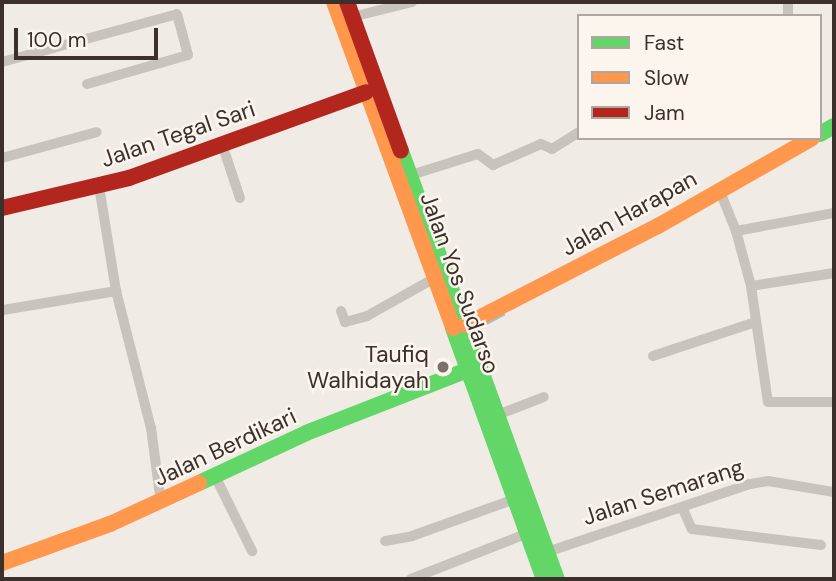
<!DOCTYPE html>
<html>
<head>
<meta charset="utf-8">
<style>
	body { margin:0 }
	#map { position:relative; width:836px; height:581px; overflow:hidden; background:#f0ebe5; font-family:"DM Sans",sans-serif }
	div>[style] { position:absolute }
	.stream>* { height:2.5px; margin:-1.25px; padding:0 1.25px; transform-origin:1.25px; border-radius:1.25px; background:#a1c2c1 }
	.street>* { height:10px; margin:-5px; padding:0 5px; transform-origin:5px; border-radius:5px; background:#c9c3be }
	.fast>* { height:16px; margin:-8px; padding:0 8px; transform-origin:8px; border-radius:8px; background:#63d668 }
	.slow>* { height:16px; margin:-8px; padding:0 8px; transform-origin:8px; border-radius:8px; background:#ff974d }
	.jam>* { height:16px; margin:-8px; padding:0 8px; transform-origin:8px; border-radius:8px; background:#b3261e }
	.dots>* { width:19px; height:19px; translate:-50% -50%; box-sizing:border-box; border:4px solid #fbf5ee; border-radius:50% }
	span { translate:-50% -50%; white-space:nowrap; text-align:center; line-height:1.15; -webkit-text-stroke:5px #fbf5ee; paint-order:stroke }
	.street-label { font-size:23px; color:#3b302b }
	.poi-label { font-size:23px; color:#3b302b }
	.right { translate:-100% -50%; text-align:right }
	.frame { position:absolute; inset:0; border:4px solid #3b302b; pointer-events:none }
	.legend { position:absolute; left:577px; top:14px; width:245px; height:126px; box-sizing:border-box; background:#fbf5ee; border:2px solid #aea6a0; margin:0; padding:9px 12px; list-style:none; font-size:21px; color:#3b302b }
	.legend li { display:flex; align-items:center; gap:14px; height:35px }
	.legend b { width:35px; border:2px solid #aea6a0 }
	.scale { position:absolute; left:14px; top:28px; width:144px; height:32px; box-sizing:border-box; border:4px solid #3b302b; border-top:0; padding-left:9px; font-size:21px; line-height:24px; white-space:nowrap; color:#3b302b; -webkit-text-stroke:5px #fbf5ee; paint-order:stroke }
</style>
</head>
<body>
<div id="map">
	<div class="stream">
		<div style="left:475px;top:329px;width:32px;rotate:-28deg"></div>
	</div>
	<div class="street">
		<div style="left:788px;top:16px;width:14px;rotate:-90deg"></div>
		<div style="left:352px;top:17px;width:62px;rotate:-14deg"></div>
		<div style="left:2px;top:62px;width:181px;rotate:-15.3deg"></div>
		<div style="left:177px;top:14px;width:42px;rotate:75deg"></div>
		<div style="left:188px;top:55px;width:105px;rotate:164deg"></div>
		<div style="left:222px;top:144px;width:57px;rotate:71.6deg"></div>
		<div style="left:2px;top:158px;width:98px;rotate:-15.3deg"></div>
		<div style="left:411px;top:175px;width:70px;rotate:-17.4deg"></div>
		<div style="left:478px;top:154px;width:19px;rotate:36deg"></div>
		<div style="left:493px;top:165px;width:52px;rotate:-23.6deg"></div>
		<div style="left:541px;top:144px;width:12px;rotate:24deg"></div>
		<div style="left:552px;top:149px;width:32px;rotate:-32deg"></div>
		<div style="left:99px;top:186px;width:106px;rotate:80.8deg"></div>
		<div style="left:116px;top:291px;width:141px;rotate:75.7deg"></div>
		<div style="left:151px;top:428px;width:76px;rotate:82.4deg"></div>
		<div style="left:719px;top:189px;width:45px;rotate:68deg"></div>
		<div style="left:736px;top:231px;width:57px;rotate:74.7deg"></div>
		<div style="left:751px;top:286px;width:117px;rotate:81.7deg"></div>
		<div style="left:768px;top:402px;width:66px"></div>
		<div style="left:736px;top:231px;width:100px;rotate:-10.4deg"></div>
		<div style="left:751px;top:286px;width:84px;rotate:-8.9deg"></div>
		<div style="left:3px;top:310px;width:115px;rotate:-9.5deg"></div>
		<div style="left:341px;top:311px;width:12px;rotate:70deg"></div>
		<div style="left:345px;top:322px;width:23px;rotate:-15deg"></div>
		<div style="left:367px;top:316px;width:78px;rotate:-29.2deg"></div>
		<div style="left:653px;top:356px;width:108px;rotate:-18.3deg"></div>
		<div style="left:497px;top:415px;width:50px;rotate:-21deg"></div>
		<div style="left:215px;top:476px;width:84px;rotate:63.7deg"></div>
		<div style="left:682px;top:507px;width:24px;rotate:66deg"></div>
		<div style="left:692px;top:529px;width:130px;rotate:7.1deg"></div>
		<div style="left:385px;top:541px;width:27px;rotate:-10deg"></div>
		<div style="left:412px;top:536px;width:109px;rotate:-19.8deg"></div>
		<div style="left:547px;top:552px;width:214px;rotate:-18.5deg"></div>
		<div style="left:750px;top:484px;width:18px;rotate:-9deg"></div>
		<div style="left:768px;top:481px;width:67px;rotate:9.5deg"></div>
		<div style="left:411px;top:579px;width:126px;rotate:-21.5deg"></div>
	</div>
	<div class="fast">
		<div style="left:820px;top:134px;width:16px;rotate:-30deg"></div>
		<div style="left:401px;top:151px;width:456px;rotate:70deg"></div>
		<div style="left:453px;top:328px;width:267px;rotate:70.1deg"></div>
		<div style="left:199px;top:483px;width:118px;rotate:-25deg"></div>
		<div style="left:306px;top:433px;width:174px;rotate:-21.3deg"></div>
	</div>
	<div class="slow">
		<div style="left:334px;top:2px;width:347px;rotate:69.9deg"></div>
		<div style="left:465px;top:325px;width:217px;rotate:-27.2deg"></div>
		<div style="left:658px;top:226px;width:177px;rotate:-29.7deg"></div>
		<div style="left:2px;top:563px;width:115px;rotate:-19.9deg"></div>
		<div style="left:110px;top:524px;width:98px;rotate:-24.7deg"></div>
	</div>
	<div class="jam">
		<div style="left:347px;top:2px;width:158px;rotate:70.1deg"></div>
		<div style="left:2px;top:208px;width:130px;rotate:-13.3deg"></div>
		<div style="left:129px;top:178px;width:252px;rotate:-19.9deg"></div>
	</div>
	<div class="dots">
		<div style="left:443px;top:367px;background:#7a716c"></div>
	</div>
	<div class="street-label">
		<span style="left:178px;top:134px;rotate:-19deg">Jalan Tegal Sari</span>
		<span style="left:629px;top:213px;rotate:-29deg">Jalan Harapan</span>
		<span style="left:460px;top:283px;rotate:70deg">Jalan Yos Sudarso</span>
		<span style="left:225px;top:447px;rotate:-25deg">Jalan Berdikari</span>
		<span style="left:663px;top:492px;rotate:-18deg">Jalan Semarang</span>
	</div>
	<div class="poi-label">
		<span class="right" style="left:429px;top:367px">Taufiq<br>Walhidayah</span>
	</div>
	<div class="frame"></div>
	<ul class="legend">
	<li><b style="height:9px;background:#63d668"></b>Fast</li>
	<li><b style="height:9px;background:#ff974d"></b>Slow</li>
	<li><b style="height:9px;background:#b3261e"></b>Jam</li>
	</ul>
	<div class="scale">100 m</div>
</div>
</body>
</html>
